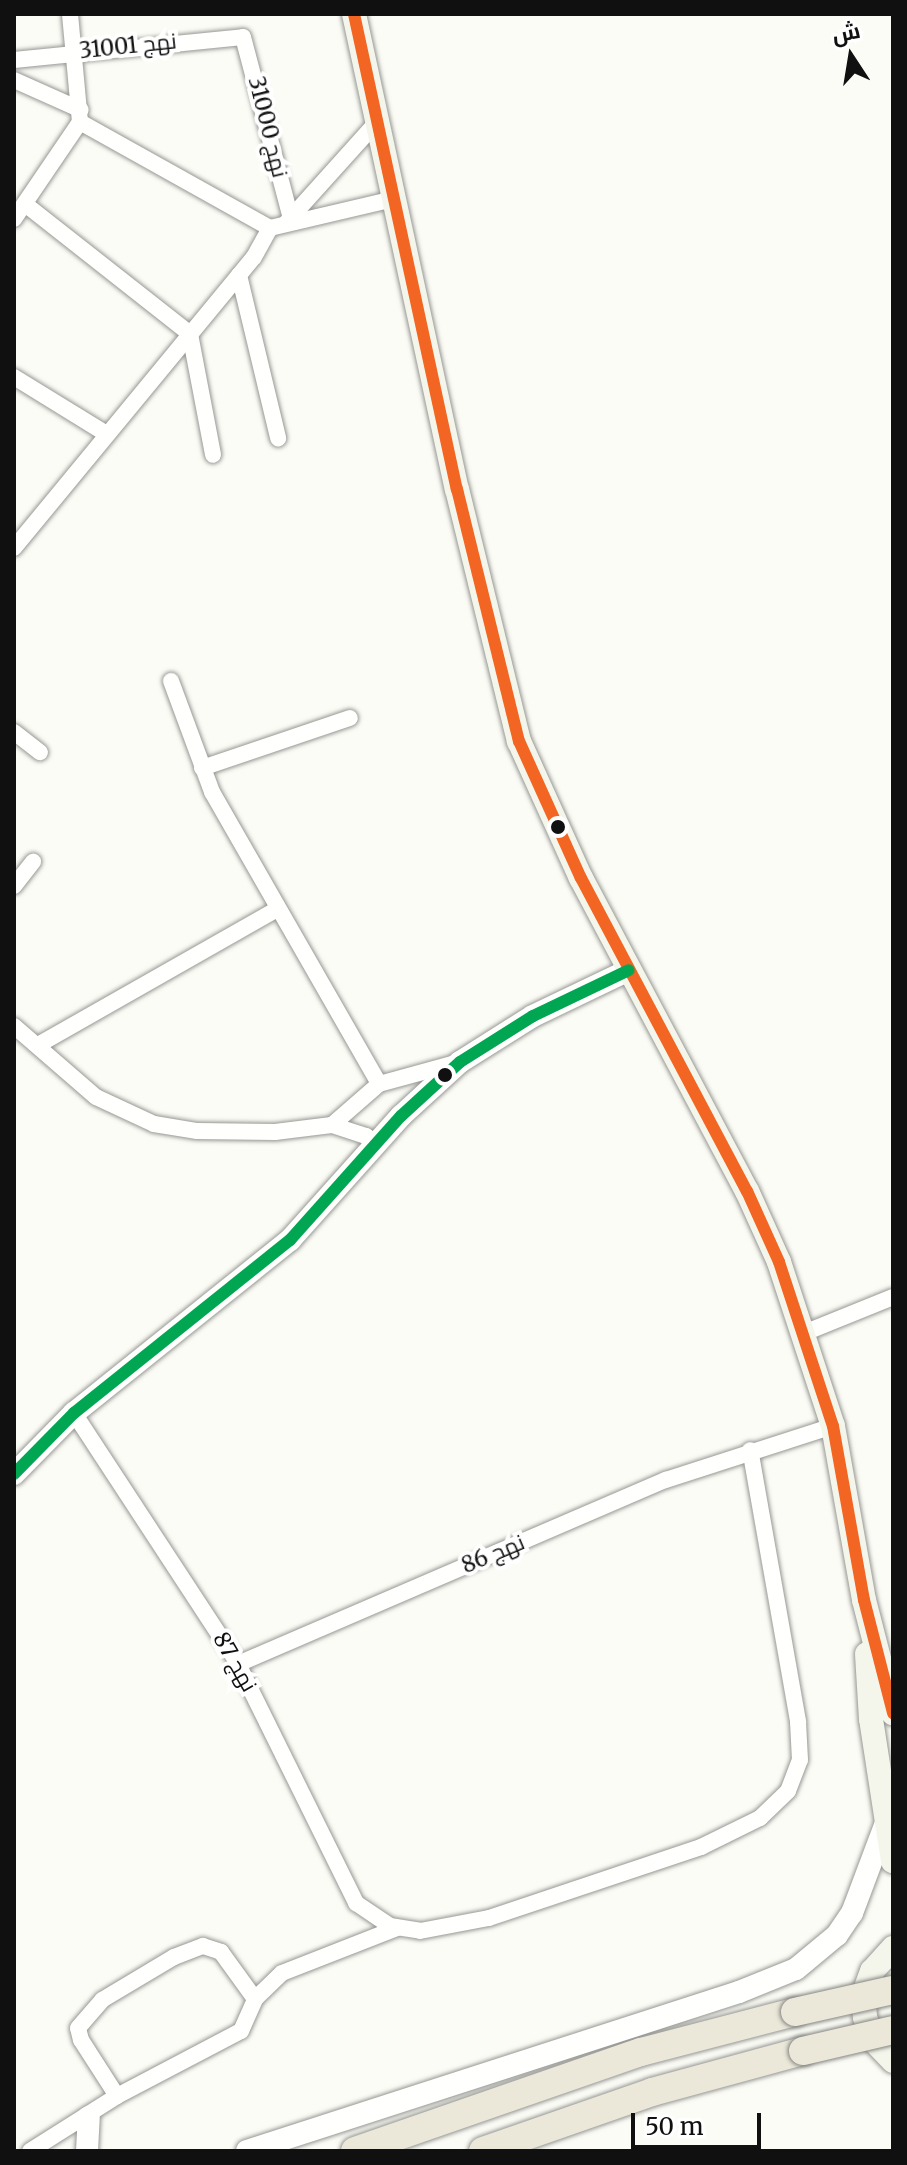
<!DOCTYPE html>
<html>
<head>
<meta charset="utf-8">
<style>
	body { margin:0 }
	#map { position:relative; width:907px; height:2165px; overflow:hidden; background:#fcfcf6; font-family:Merriweather,Cairo,serif }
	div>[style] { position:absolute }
	.roads { filter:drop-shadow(0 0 2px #969694) drop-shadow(0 0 2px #969694) }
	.minor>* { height:16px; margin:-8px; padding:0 8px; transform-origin:8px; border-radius:8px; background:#fffffe }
	.tertiary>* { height:22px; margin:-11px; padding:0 11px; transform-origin:11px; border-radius:11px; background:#fffffe }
	.secondary>* { height:24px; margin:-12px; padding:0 12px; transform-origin:12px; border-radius:12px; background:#f5f6eb }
	.trunk>* { height:28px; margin:-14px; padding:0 14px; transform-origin:14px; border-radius:14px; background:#ebe8d9 }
	.bridges { filter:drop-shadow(0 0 2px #848481) drop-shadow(0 0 2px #848481) }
	.trunk-bridge>* { height:28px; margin:-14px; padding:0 14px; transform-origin:14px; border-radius:14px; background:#ebe8d9 }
	.bus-1>* { height:12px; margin:-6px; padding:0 6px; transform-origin:6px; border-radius:6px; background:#f26522 }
	.bus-2>* { height:12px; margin:-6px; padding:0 6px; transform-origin:6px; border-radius:6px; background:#00a651 }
	.dots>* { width:22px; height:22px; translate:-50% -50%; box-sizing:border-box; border:4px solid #fff; border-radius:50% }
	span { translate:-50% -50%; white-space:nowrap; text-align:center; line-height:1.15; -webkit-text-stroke:8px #fff; paint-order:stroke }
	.street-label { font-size:22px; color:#101010 }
	.frame { position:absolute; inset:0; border:16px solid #101010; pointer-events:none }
	.north { position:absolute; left:811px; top:16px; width:80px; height:80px; -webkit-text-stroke:6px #fff; paint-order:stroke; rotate:348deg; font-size:22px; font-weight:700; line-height:32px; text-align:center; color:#101010 }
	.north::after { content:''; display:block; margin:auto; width:28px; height:36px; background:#101010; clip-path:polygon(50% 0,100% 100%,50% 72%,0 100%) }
	.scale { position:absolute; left:631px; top:2113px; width:130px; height:36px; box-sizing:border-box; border:4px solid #101010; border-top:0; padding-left:10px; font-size:24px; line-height:28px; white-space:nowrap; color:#101010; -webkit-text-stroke:6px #fff; paint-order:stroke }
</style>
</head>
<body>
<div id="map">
	<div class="roads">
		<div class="minor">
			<div style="left:14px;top:60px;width:230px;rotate:-5.7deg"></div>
			<div style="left:243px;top:37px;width:188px;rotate:75.2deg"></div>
			<div style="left:14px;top:80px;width:73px;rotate:24.1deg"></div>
			<div style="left:80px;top:122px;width:218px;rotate:29.2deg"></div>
			<div style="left:270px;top:228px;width:127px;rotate:-13.2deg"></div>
			<div style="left:25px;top:204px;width:210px;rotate:38.2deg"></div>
			<div style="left:190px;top:334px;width:123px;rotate:79.2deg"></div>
			<div style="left:14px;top:219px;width:117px;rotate:-55.8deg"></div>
			<div style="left:80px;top:122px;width:108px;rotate:-95.3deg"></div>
			<div style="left:286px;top:223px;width:137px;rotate:-48deg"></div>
			<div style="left:239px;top:275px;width:168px;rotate:76.5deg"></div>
			<div style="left:14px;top:377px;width:107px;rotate:31.6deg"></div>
			<div style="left:14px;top:548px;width:377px;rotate:-50.5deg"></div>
			<div style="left:254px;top:257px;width:33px;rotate:-61deg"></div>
			<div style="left:171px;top:681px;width:118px;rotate:69.7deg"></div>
			<div style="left:212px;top:792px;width:336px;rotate:60.2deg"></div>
			<div style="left:14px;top:732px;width:33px;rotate:38deg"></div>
			<div style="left:202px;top:768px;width:156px;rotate:-18.7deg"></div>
			<div style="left:14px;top:886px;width:31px;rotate:-52deg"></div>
			<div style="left:14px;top:1026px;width:108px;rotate:40.9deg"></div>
			<div style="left:96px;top:1097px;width:64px;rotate:25deg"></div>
			<div style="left:154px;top:1124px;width:44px;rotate:9.2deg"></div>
			<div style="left:197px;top:1131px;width:78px;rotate:0.7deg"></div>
			<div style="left:275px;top:1132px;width:57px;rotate:-7deg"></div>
			<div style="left:332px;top:1125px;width:36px;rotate:18deg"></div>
			<div style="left:366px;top:1136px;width:14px;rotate:45deg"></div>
			<div style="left:38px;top:1045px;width:274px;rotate:-29.6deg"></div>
			<div style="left:332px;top:1125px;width:62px;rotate:-41.1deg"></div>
			<div style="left:379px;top:1084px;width:80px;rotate:-15.3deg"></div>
			<div style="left:804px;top:1333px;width:96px;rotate:-22deg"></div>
			<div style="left:74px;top:1413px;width:300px;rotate:56.8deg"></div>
			<div style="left:238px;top:1664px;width:267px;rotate:63.7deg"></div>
			<div style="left:356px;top:1903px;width:41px;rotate:34.1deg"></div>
			<div style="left:390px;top:1926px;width:30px;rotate:9deg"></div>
			<div style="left:420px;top:1931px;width:70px;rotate:-10.7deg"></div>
			<div style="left:489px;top:1918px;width:224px;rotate:-18.5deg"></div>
			<div style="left:701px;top:1847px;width:66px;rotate:-26.2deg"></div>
			<div style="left:760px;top:1818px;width:39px;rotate:-44deg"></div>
			<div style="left:788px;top:1791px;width:33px;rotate:-69deg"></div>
			<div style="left:800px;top:1760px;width:39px;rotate:-93deg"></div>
			<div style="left:798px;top:1721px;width:275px;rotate:-100deg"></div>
			<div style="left:238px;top:1664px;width:466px;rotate:-23.3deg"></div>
			<div style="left:666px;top:1480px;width:176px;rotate:-17.9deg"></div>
			<div style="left:117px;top:2096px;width:67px;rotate:-122.7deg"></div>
			<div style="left:81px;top:2040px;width:12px;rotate:-104deg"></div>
			<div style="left:78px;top:2028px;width:37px;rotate:-49deg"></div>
			<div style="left:102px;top:2000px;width:84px;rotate:-30.8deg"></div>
			<div style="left:174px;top:1957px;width:31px;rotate:-21deg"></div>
			<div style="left:203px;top:1946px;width:19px;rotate:18deg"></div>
			<div style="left:221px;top:1952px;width:58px;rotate:54.1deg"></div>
			<div style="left:30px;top:2151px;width:103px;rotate:-32.3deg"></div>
			<div style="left:117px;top:2096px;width:140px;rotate:-27.7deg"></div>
			<div style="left:241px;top:2031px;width:35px;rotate:-66deg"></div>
			<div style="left:255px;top:1999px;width:37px;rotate:-44deg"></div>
			<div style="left:282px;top:1973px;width:123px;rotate:-21.4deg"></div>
		</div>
		<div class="tertiary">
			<div style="left:14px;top:1474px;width:86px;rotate:-45.5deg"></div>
			<div style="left:74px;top:1413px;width:277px;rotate:-38.7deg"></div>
			<div style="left:290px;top:1240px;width:166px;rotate:-48.2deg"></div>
			<div style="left:401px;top:1116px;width:80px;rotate:-42.5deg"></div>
			<div style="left:460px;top:1062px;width:86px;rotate:-32.2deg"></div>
			<div style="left:533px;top:1016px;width:106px;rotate:-25.6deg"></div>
			<div style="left:87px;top:2151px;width:34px;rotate:-87deg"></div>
			<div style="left:247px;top:2151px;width:517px;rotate:-17.91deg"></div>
			<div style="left:739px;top:1992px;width:61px;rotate:-22deg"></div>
			<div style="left:796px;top:1969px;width:53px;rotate:-39.7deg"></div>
			<div style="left:837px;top:1935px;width:27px;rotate:-56deg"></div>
			<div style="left:852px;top:1913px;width:99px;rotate:-69.4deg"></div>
		</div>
		<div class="secondary">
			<div style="left:354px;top:14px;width:486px;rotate:77.8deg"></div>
			<div style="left:457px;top:489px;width:260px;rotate:76.2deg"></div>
			<div style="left:519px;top:741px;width:150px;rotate:65.7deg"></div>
			<div style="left:581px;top:878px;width:354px;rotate:62.1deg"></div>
			<div style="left:747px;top:1191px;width:78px;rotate:65.7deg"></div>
			<div style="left:779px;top:1262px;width:173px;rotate:71.8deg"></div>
			<div style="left:833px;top:1426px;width:177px;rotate:79.9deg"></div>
			<div style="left:864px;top:1600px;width:117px;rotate:75.6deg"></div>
			<div style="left:867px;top:1654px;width:65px;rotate:86.5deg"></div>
			<div style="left:871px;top:1719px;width:144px;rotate:81.2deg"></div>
			<div style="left:893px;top:1948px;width:31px;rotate:132deg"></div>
			<div style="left:872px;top:1971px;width:23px;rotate:110deg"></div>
			<div style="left:864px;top:1993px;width:24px;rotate:88deg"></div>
			<div style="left:865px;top:2017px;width:24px;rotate:71deg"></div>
			<div style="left:873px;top:2040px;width:29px;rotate:46deg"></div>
		</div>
		<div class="trunk">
			<div style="left:355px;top:2151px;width:303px;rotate:-19.1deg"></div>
			<div style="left:641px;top:2052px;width:159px;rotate:-14.6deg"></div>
			<div style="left:483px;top:2151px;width:179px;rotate:-19.2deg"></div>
			<div style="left:652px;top:2092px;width:156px;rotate:-15.2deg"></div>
		</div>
	</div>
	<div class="bridges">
		<div class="trunk-bridge">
			<div style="left:795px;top:2012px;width:100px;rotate:-12.7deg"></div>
			<div style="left:803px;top:2051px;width:92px;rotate:-13.1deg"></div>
		</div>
	</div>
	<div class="bus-1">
		<div style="left:354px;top:14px;width:486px;rotate:77.8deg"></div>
		<div style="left:457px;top:489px;width:260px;rotate:76.2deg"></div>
		<div style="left:519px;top:741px;width:150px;rotate:65.7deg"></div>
		<div style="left:581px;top:878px;width:354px;rotate:62.1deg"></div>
		<div style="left:747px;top:1191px;width:78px;rotate:65.7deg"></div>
		<div style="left:779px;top:1262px;width:173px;rotate:71.8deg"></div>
		<div style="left:833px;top:1426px;width:177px;rotate:79.9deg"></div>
		<div style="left:864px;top:1600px;width:117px;rotate:75.6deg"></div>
	</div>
	<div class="bus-2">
		<div style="left:14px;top:1474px;width:86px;rotate:-45.5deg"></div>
		<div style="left:74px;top:1413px;width:277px;rotate:-38.7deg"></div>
		<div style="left:290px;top:1240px;width:166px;rotate:-48.2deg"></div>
		<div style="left:401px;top:1116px;width:80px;rotate:-42.5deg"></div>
		<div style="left:460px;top:1062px;width:86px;rotate:-32.2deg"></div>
		<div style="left:533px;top:1016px;width:106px;rotate:-25.6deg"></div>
	</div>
	<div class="dots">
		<div style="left:558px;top:827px;background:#101010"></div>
		<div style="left:445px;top:1075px;background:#101010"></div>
	</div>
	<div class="street-label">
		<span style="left:128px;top:46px;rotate:-6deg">نهج 31001</span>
		<span style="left:268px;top:127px;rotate:76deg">نهج 31000</span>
		<span style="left:493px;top:1554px;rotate:-23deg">نهج 86</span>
		<span style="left:235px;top:1662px;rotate:60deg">نهج 87</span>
	</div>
	<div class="frame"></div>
	<div class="north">ش</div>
	<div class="scale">50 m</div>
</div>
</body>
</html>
